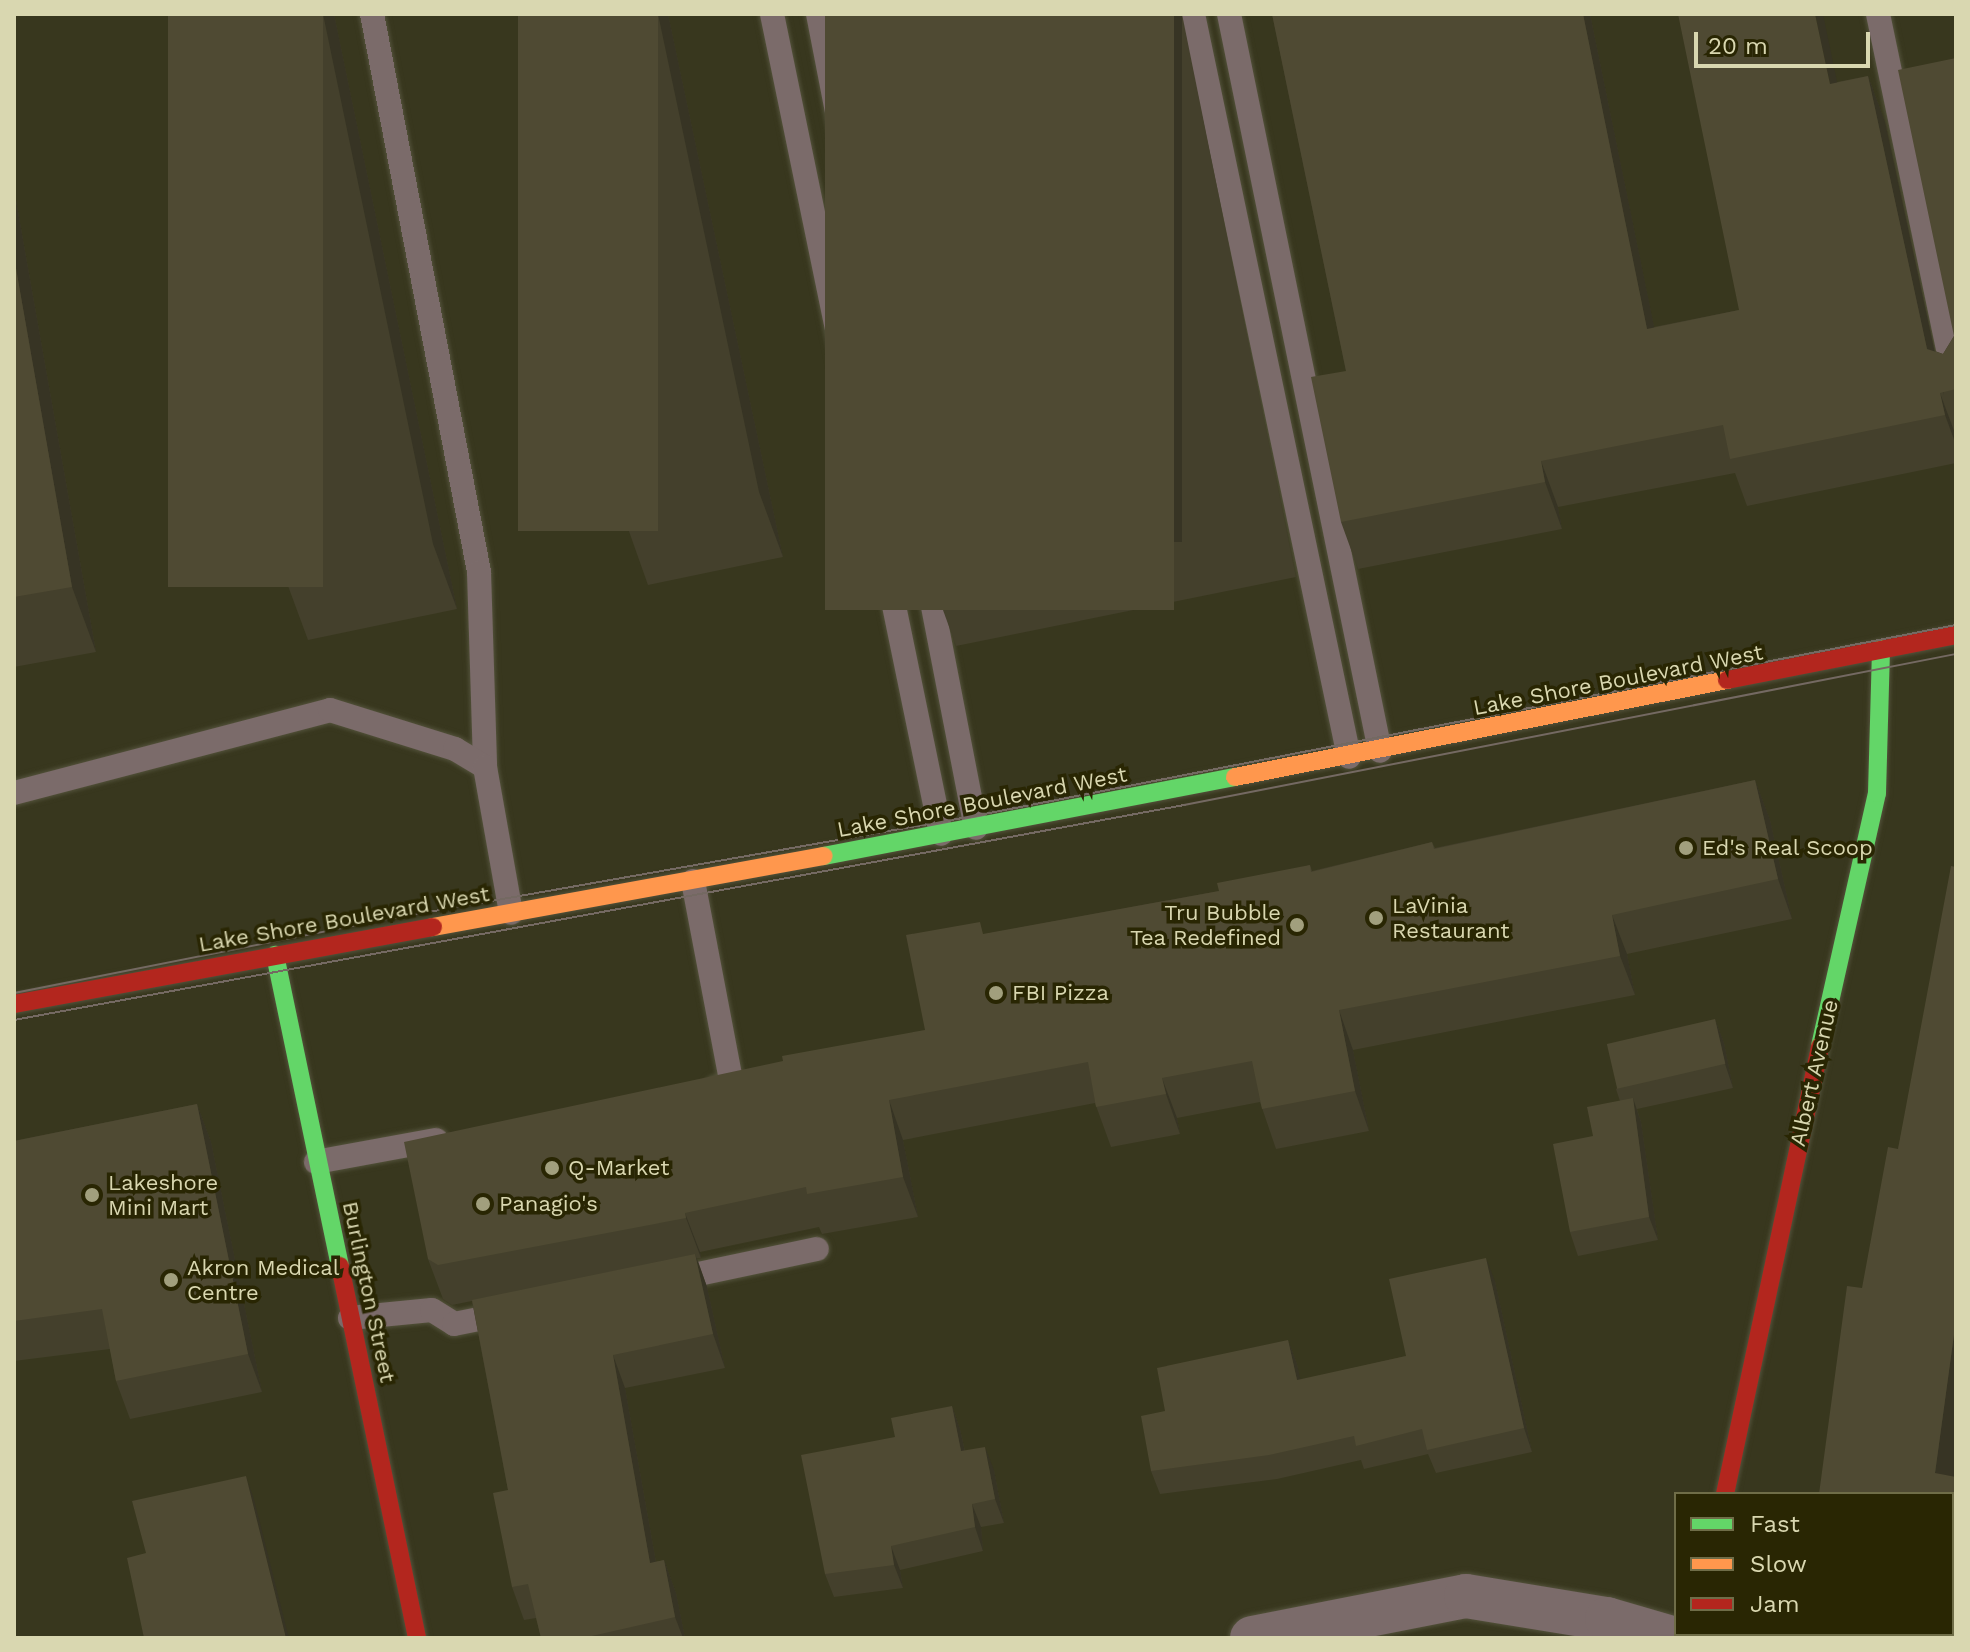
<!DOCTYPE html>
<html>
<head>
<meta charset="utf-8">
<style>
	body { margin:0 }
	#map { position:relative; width:1970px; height:1652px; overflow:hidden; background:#38371e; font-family:"Work Sans",sans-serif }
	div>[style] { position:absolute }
	.roads { filter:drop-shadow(0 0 2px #53523b) drop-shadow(0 0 2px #53523b) }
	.lane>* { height:24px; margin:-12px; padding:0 12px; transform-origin:12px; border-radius:12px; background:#7b6b6a }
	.street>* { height:44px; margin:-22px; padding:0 22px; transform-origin:22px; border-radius:22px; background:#7b6b6a }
	.fast>* { height:18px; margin:-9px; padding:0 9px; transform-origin:9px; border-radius:9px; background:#63d668 }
	.slow>* { height:18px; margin:-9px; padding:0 9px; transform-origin:9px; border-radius:9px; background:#ff974d }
	.jam>* { height:18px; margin:-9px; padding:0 9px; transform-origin:9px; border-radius:9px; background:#b3261e }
	.tram>* { height:2px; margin:-1px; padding:0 1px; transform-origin:1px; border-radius:1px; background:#746962 }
	.wall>* { inset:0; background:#44402c }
	.shaded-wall>* { inset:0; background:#373424; transform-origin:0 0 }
	.building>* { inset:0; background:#4f4a33; transform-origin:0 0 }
	.dots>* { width:22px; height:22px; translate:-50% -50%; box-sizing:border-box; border:4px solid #292603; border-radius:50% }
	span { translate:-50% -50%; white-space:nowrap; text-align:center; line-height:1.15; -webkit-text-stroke:7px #292603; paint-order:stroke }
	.street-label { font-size:22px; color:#d9d7b0 }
	.poi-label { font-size:22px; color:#d9d7b0 }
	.left { translate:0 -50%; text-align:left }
	.right { translate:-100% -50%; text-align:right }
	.frame { position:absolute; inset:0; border:16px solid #d9d7b0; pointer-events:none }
	.legend { position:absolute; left:1674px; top:1492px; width:280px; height:144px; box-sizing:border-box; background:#292603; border:2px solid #6f6d48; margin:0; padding:10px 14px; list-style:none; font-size:24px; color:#d9d7b0 }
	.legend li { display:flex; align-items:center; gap:16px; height:40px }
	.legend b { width:40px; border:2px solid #6f6d48 }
	.scale { position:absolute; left:1694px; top:32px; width:176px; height:36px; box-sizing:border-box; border:4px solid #d9d7b0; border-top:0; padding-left:10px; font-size:24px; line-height:28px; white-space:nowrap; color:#d9d7b0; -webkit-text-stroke:6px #292603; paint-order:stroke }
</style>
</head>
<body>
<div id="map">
	<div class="roads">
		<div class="lane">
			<div style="left:372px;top:14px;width:568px;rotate:79.14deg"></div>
			<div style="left:479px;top:572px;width:195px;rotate:88.2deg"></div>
			<div style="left:772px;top:14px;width:837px;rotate:78.35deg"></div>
			<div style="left:818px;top:14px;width:829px;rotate:79.02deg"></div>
			<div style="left:1193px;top:14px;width:759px;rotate:78.14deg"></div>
			<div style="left:1229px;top:14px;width:752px;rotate:78.42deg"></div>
			<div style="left:1878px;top:14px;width:380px;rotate:78.2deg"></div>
			<div style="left:14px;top:793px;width:327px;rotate:-14.7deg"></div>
			<div style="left:330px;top:710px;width:131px;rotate:17.3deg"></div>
			<div style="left:455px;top:749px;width:35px;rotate:31deg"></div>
			<div style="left:485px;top:767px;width:148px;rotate:79.9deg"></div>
			<div style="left:693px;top:881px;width:208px;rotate:79.2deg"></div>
			<div style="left:732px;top:1085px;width:16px;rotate:169deg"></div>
			<div style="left:316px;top:1162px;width:122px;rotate:-10.4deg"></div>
			<div style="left:670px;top:1280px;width:150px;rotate:-11.9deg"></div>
			<div style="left:350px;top:1318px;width:82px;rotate:-5.6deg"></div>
			<div style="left:432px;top:1310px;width:26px;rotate:32deg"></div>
			<div style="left:454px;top:1324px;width:56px;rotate:-11.3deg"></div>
		</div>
		<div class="street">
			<div style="left:1252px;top:1638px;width:218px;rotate:-11.1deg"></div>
			<div style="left:1466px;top:1596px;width:143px;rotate:9.3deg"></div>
			<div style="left:1607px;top:1619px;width:68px;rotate:16.3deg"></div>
		</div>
		<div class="fast">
			<div style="left:824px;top:856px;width:419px;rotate:-10.9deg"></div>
			<div style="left:275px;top:955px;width:318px;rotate:78.2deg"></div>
			<div style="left:1820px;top:1046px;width:259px;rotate:-77.3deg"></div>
			<div style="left:1877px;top:793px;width:144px;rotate:-88.4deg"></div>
		</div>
		<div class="slow">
			<div style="left:1235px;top:777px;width:501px;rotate:-11.15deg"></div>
			<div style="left:433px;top:927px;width:397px;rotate:-10.3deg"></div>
		</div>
		<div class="jam">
			<div style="left:1727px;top:680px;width:233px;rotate:-11.1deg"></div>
			<div style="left:14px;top:1004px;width:426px;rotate:-10.4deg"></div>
			<div style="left:340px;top:1266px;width:380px;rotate:78.3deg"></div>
			<div style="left:1725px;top:1494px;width:458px;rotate:-78deg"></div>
		</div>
	</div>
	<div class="tram">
		<div style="left:14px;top:993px;width:382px;rotate:-11.2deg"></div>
		<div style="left:389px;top:919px;width:594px;rotate:-9.99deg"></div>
		<div style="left:974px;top:816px;width:1000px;rotate:-11.01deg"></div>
		<div style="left:14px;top:1020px;width:1190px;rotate:-10.41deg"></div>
		<div style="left:1184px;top:805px;width:787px;rotate:-11.07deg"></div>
	</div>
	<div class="wall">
		<div style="clip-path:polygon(168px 14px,334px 14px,457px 609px,308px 640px,284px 575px)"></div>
		<div style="clip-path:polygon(518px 14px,668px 14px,783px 557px,648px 585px,625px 520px)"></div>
		<div style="clip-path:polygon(1182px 14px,1296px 577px,956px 646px,939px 599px)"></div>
		<div style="clip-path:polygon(1272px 14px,1590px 14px,1654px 327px,1739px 310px,1837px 82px,1868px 76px,1885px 122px,1935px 351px,1943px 354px,1954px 336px,1956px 58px,1956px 463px,1747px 506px,1735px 473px,1558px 507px,1562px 529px,1358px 569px,1341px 522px,1346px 371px)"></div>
		<div style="clip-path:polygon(14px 189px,96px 652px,14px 667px)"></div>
		<div style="clip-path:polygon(1755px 780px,1770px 820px,1792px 919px,1627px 954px,1635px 995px,1353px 1050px,1369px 1131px,1276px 1149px,1260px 1102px,1177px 1118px,1180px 1134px,1111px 1147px,1095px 1103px,903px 1140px,918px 1217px,822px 1234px,819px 1227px,700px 1252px,701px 1258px,697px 1258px,707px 1287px,725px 1368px,625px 1388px,656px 1562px,664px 1560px,676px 1593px,685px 1638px,541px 1638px,536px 1618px,524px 1620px,512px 1587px,508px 1490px,472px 1301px,452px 1305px,443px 1299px,428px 1259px,925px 1030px,985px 934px,1219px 891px,1310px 865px,1312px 871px,1432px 842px,1435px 848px)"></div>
		<div style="clip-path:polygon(1956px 867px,1956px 1638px,1808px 1638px,1807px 1634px,1952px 1634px,1898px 1149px)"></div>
		<div style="clip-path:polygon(1715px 1019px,1724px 1043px,1733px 1088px,1637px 1109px,1641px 1122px,1658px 1240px,1578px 1256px,1570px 1232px,1593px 1136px,1620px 1101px,1616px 1089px)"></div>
		<div style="clip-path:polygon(197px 1104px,211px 1142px,262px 1392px,130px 1419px,116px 1381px,110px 1349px,14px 1361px,14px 1141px)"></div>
		<div style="clip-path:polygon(1495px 1281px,1532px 1452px,1436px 1473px,1428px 1454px,1364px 1469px,1361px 1460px,1277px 1479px,1160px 1494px,1151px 1471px,1165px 1411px,1288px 1340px,1297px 1364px,1300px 1380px,1406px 1356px)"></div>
		<div style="clip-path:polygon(952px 1406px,960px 1429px,965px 1451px,994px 1470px,1004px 1523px,981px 1527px,983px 1551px,900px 1570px,903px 1588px,834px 1597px,825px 1574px,895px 1437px)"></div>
	</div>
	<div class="shaded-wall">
		<div style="clip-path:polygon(323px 14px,334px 14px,457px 609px,433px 544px)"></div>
		<div style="clip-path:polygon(658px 14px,668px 14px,783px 557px,759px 492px)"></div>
		<div style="left:1174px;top:14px;width:8px;height:528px"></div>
		<div style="clip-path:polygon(1583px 14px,1590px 14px,1664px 375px,1647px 329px)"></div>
		<div style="clip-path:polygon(1815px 14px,1823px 14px,1847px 130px,1830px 84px)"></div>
		<div style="clip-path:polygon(1868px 76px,1885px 122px,1944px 395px,1927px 349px)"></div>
		<div style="clip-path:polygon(14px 189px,96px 652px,72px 587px,14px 257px)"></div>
		<div style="clip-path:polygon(1940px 393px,1956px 436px,1956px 445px,1945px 415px)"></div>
		<div style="clip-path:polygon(1541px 461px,1558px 507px,1562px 529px,1545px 482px)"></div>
		<div style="clip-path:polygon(1755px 780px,1770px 820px,1792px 919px,1778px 879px)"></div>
		<div style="clip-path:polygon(1612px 915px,1627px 954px,1635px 995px,1620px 956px)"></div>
		<div style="clip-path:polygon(1339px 1010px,1353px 1050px,1369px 1131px,1355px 1091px)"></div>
		<div style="clip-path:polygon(1715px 1019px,1724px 1043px,1733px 1088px,1725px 1064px)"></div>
		<div style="clip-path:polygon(1162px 1078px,1177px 1118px,1180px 1134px,1166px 1094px)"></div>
		<div style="clip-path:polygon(1633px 1098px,1641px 1122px,1658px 1240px,1649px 1217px)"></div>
		<div style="clip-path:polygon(889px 1100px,903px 1140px,918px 1217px,903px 1177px)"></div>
		<div style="clip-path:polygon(197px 1104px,211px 1142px,262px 1392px,248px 1354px)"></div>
		<div style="clip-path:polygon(685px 1213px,700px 1252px,701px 1258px,686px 1218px)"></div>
		<div style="clip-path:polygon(695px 1254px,707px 1287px,725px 1368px,713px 1334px)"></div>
		<div style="clip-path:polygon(1486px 1258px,1495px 1281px,1532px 1452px,1524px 1428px)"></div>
		<div style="clip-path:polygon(1956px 1320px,1956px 1476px,1952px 1505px,1935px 1473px)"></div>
		<div style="clip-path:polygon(1288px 1340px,1297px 1364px,1306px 1404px,1297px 1380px)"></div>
		<div style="clip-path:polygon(613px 1355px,625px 1388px,662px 1596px,650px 1563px)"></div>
		<div style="clip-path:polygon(952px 1406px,960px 1429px,970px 1475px,961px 1451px)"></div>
		<div style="clip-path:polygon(985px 1447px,994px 1470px,1004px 1523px,995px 1499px)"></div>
		<div style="clip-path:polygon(246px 1476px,254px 1499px,289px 1638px,286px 1638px)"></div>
		<div style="clip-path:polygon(972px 1504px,981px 1527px,983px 1551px,975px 1527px)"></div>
		<div style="clip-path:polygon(891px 1546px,900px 1570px,903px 1588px,894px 1565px)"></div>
		<div style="clip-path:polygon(664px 1560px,676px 1593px,685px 1638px,683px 1638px,675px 1617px)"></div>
	</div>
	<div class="building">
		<div style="left:168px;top:14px;width:155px;height:573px"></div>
		<div style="left:518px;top:14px;width:140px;height:517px"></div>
		<div style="left:825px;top:14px;width:349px;height:596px"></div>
		<div style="clip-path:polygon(1272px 14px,1583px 14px,1647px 329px,1739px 310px,1678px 14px,1815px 14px,1830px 84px,1868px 76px,1927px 349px,1943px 354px,1954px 336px,1898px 70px,1956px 58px,1956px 389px,1940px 393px,1945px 415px,1730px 459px,1723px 425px,1541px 461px,1545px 482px,1341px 522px,1311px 377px,1346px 371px)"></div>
		<div style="clip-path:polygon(14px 257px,72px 587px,14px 597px)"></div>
		<div style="clip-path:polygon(1755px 780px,1778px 879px,1612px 915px,1620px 956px,1339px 1010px,1355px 1091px,1262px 1109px,1252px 1061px,1162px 1078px,1166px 1094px,1096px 1107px,1088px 1062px,889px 1100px,903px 1177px,807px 1194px,806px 1187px,685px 1213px,686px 1218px,438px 1265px,428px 1259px,404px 1142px,783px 1061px,782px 1056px,925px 1030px,906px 935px,980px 922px,983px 934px,1219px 891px,1217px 883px,1310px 865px,1311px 872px,1432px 842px,1434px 849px)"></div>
		<div style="clip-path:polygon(1951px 866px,1956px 867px,1956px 1320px,1935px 1473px,1956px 1477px,1956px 1636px,1948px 1634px,1952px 1634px,1952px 1494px,1819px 1494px,1847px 1286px,1862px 1288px,1888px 1147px,1898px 1149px)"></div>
		<div style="left:1715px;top:1019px;width:46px;height:111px;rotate:77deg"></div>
		<div style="clip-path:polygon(1633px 1098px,1649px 1217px,1570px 1232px,1553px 1144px,1593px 1136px,1587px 1107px)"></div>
		<div style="clip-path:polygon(197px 1104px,248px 1354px,116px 1381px,102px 1309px,14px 1321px,14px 1141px)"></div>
		<div style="clip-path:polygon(695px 1254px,713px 1334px,613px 1355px,650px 1563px,664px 1560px,675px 1617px,583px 1638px,541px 1638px,528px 1584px,512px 1587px,493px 1493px,508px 1490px,472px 1300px)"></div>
		<div style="clip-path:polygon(1486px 1258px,1524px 1428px,1427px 1450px,1422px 1429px,1356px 1446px,1354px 1436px,1269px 1455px,1151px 1471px,1141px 1416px,1165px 1411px,1157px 1368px,1288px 1340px,1297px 1380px,1406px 1356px,1389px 1279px)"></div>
		<div style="clip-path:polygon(952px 1406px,961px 1451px,985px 1447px,995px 1499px,972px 1504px,975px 1527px,891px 1546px,894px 1565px,825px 1574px,801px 1455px,895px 1437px,891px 1418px)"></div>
		<div style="clip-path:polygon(246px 1476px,286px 1638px,144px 1638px,127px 1558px,146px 1553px,132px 1501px)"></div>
	</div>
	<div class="dots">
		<div style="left:1686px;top:848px;background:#a19f7d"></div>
		<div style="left:1376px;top:918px;background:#a19f7d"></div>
		<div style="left:1297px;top:925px;background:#a19f7d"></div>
		<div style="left:996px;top:993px;background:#a19f7d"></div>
		<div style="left:552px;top:1168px;background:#a19f7d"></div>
		<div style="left:92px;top:1195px;background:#a19f7d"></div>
		<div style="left:483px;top:1204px;background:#a19f7d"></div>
		<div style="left:171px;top:1280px;background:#a19f7d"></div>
	</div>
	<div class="street-label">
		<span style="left:1618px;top:680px;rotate:-11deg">Lake Shore Boulevard West</span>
		<span style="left:982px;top:802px;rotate:-11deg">Lake Shore Boulevard West</span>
		<span style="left:344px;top:919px;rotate:-10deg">Lake Shore Boulevard West</span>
		<span style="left:1814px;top:1073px;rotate:-77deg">Albert Avenue</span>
		<span style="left:369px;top:1292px;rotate:78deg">Burlington Street</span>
	</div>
	<div class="poi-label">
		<span class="left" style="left:1702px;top:848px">Ed's Real Scoop</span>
		<span class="left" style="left:1392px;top:918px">LaVinia<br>Restaurant</span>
		<span class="right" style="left:1281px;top:925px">Tru Bubble<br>Tea Redefined</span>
		<span class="left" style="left:1012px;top:993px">FBI Pizza</span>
		<span class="left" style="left:568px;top:1168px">Q-Market</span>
		<span class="left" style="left:108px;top:1195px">Lakeshore<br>Mini Mart</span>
		<span class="left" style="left:499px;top:1204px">Panagio's</span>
		<span class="left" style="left:187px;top:1280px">Akron Medical<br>Centre</span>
	</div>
	<div class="frame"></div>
	<ul class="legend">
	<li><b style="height:10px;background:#63d668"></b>Fast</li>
	<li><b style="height:10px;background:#ff974d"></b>Slow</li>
	<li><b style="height:10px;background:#b3261e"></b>Jam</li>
	</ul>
	<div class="scale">20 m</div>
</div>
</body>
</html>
